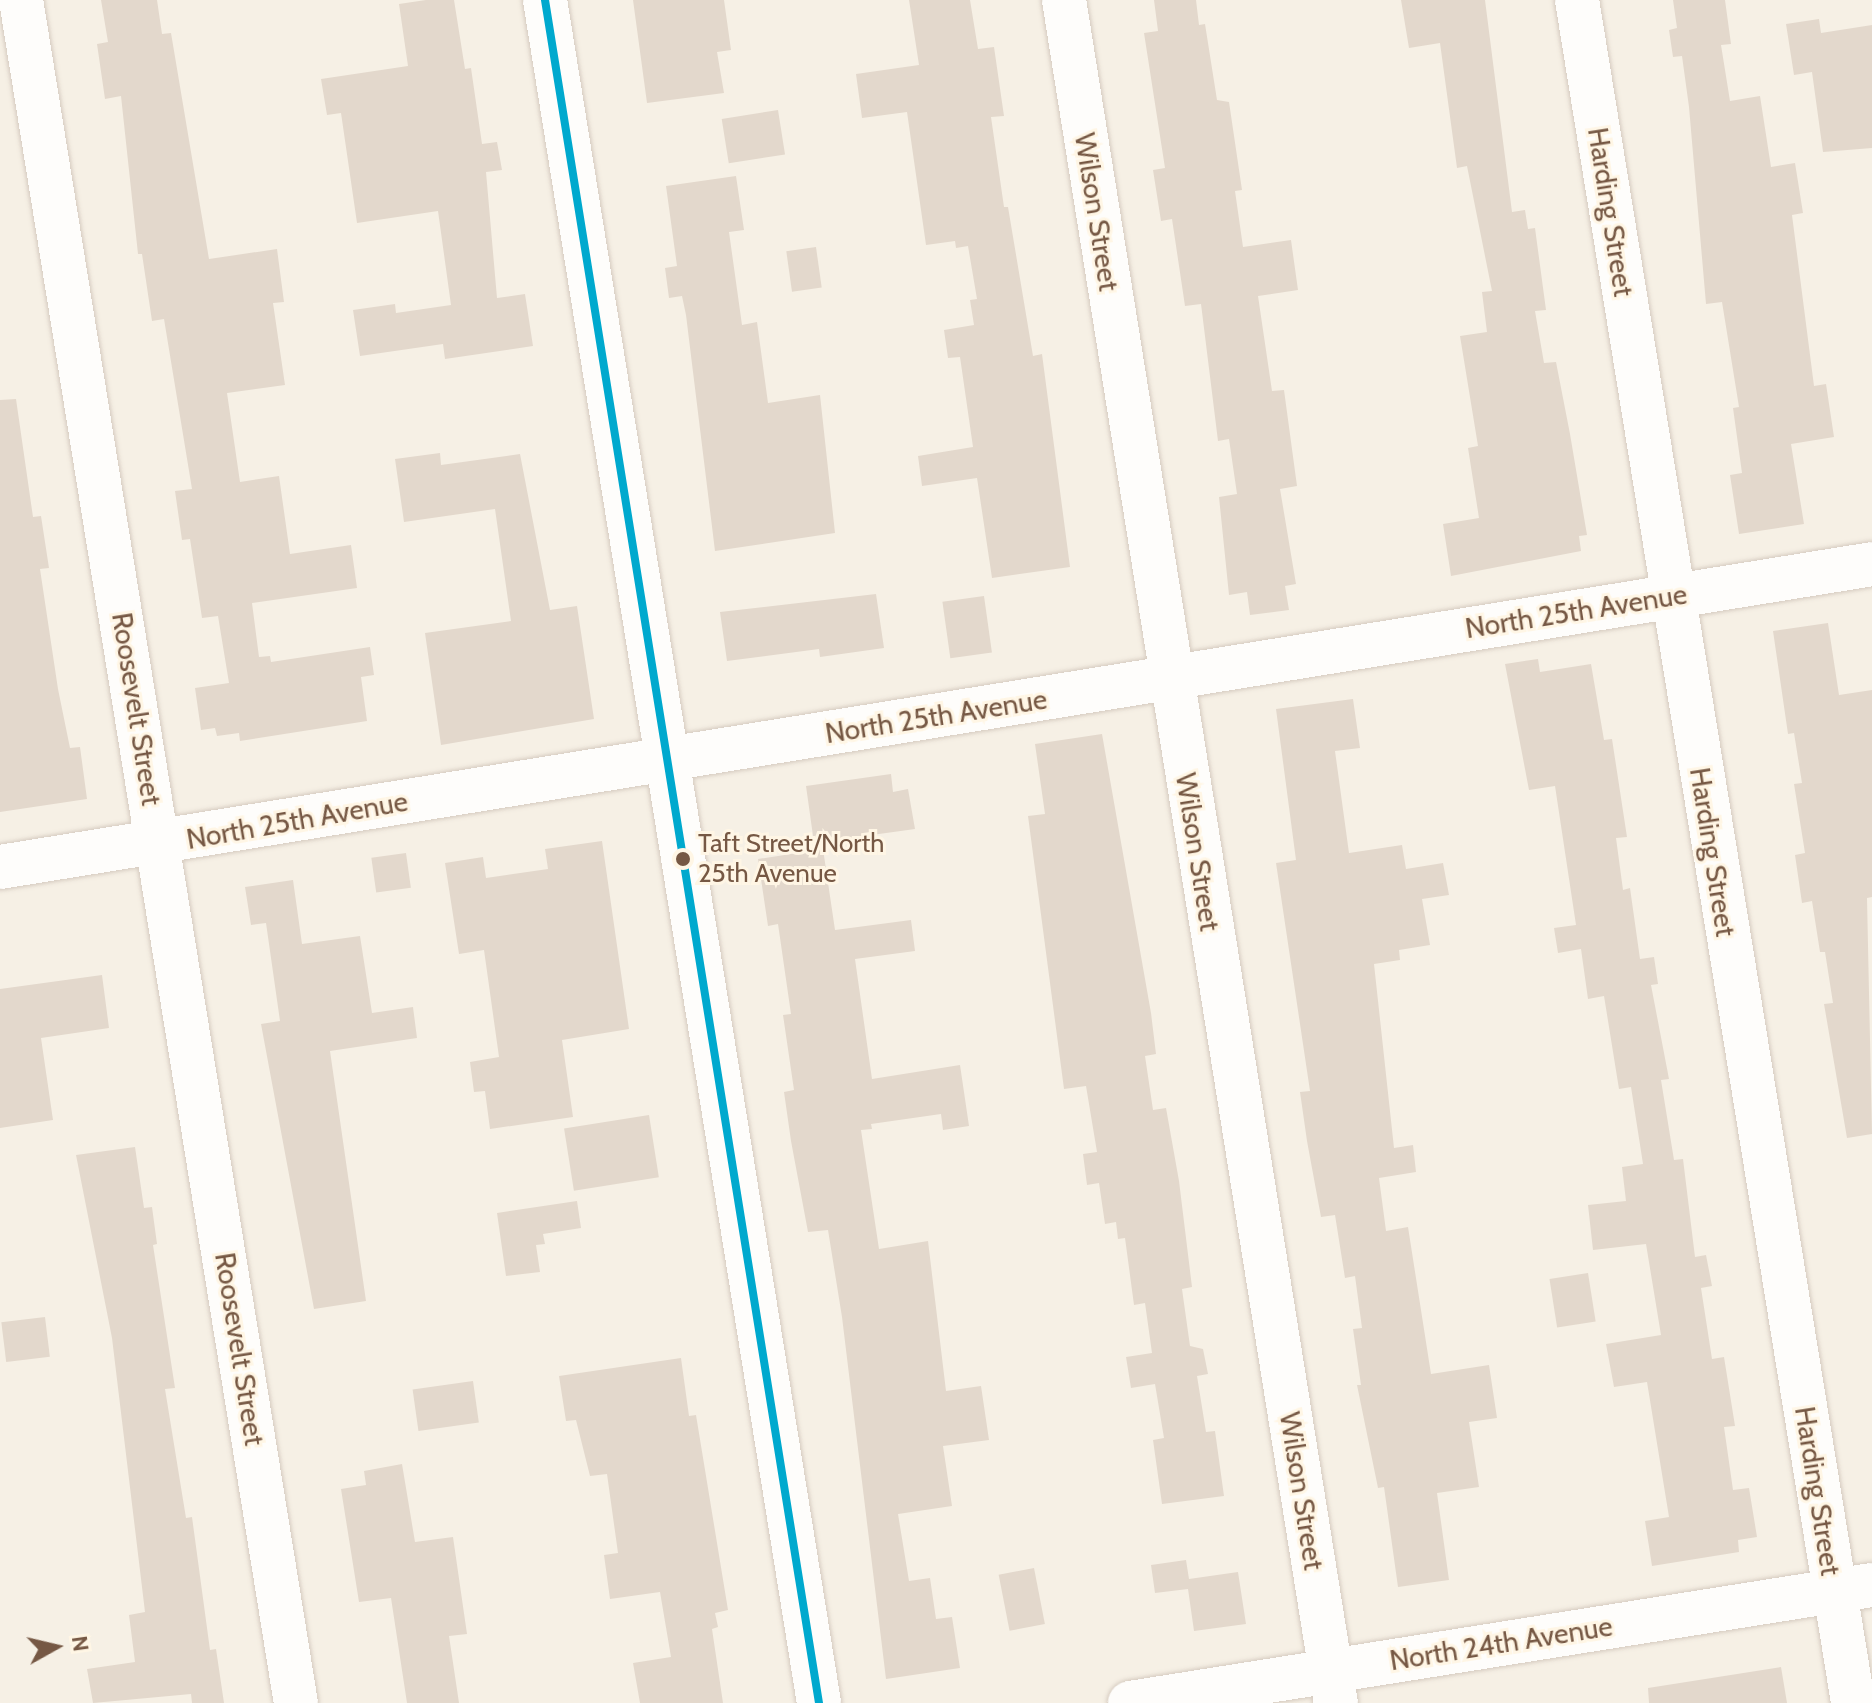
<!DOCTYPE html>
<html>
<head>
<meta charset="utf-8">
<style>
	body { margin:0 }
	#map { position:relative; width:1872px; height:1703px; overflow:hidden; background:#f6f0e5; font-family:Cabin,sans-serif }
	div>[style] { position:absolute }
	.building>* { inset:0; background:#e3d8cc; transform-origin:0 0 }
	.roads { filter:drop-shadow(0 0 2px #d6cbc0) drop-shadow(0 0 2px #d6cbc0) }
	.minor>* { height:44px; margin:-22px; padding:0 22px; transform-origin:22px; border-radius:22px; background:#fefdfb }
	.bus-1>* { height:8px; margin:-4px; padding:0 4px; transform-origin:4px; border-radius:4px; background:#00a9ce }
	.dots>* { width:22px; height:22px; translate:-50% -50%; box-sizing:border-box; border:4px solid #fff6e5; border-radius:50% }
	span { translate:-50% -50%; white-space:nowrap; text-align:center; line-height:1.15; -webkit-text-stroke:6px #fff6e5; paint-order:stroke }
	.bus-label { font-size:26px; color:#765844 }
	.left { translate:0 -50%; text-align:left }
	.street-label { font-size:28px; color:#765844 }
	.north { position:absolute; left:16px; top:1607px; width:80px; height:80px; -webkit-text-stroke:6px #fff6e5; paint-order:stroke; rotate:82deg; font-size:22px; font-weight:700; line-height:32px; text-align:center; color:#765844 }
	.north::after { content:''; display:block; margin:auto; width:28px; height:36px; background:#765844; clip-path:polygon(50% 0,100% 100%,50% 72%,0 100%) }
</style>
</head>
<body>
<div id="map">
	<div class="building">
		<div style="clip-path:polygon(101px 0,157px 0,162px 34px,171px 33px,209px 259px,277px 249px,284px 302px,273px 303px,285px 385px,227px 393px,240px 482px,279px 476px,290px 554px,351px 545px,357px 588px,252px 603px,259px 657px,270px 656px,271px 662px,370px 647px,374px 675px,361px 677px,367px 721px,240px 741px,239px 733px,217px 736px,215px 728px,201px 730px,195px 688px,229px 683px,218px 616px,202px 618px,190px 539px,182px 540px,175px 491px,192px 489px,164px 319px,152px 321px,142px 254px,138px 254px,121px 96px,105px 99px,97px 44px,108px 42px)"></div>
		<div style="clip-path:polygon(426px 0,454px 0,465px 69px,471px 68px,482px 144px,497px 142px,502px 170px,486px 172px,497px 298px,525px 294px,533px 346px,445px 359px,443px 344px,360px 356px,353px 310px,395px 304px,396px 313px,451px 305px,438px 211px,357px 223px,341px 113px,327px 115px,321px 79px,408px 66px,399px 4px)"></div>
		<div style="clip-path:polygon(633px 0,724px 0,731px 50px,717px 52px,724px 93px,647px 103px)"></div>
		<div style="clip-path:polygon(909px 0,970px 0,978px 49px,994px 47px,1004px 116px,991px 117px,1004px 207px,1008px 207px,1033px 356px,1042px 354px,1070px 567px,992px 578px,977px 478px,922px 486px,918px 456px,973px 447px,960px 357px,948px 358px,944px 330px,974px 325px,970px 300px,977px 299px,968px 246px,956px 248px,955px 241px,926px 245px,907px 112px,862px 118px,856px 74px,919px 65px)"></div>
		<div style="clip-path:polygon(1154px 0,1196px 0,1199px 25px,1205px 24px,1217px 100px,1229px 102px,1242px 190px,1235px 191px,1243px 247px,1291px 240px,1298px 290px,1258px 296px,1272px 391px,1284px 390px,1297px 486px,1280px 489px,1296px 584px,1285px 586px,1289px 610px,1250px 615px,1247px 592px,1229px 595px,1219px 497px,1237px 494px,1229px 439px,1218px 441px,1201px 304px,1185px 306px,1172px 219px,1161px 221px,1153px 170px,1165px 168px,1144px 33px,1158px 31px)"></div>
		<div style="clip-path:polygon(1401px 0,1485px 0,1512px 212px,1525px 210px,1528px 229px,1535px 228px,1546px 310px,1535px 311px,1544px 363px,1556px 362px,1570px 434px,1587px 535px,1579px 536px,1581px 551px,1451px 576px,1443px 524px,1479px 518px,1468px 448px,1478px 446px,1460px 336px,1487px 332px,1482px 292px,1492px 291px,1467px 166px,1457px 168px,1440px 43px,1409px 48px)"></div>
		<div style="clip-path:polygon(1673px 0,1725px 0,1731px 44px,1721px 45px,1730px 101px,1760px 96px,1771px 167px,1795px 163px,1803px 213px,1792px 215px,1814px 386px,1826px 384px,1834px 437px,1791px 444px,1804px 524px,1739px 534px,1730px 475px,1742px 473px,1733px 408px,1739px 407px,1722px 302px,1706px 304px,1689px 107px,1682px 56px,1673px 57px,1669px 30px,1677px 28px)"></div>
		<div style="clip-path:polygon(1819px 19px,1821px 33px,1872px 25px,1872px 148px,1823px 152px,1812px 72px,1794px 75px,1786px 24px)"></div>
		<div style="left:778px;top:110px;width:45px;height:57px;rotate:81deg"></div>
		<div style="clip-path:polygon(736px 176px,744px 230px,729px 232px,742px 325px,757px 322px,768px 403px,820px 395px,835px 533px,715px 551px,686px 315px,682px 296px,669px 298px,665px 268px,677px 266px,666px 186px)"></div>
		<div style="left:816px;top:247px;width:41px;height:30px;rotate:82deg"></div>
		<div style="clip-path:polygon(16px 399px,33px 517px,41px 516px,49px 568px,40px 569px,58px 689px,70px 748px,80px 747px,87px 799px,0 812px,0 400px)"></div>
		<div style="clip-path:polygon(440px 453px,441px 465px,520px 454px,550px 610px,577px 606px,594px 719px,441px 745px,425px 633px,511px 621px,495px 509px,404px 522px,395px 459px)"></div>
		<div style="clip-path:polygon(876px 594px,884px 648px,820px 657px,819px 649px,727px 661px,720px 612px)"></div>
		<div style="left:984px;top:596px;width:57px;height:42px;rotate:82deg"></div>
		<div style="clip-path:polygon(1828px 623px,1839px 695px,1872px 690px,1872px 897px,1867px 898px,1872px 1134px,1847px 1138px,1824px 1004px,1833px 1003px,1825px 952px,1820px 952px,1812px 901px,1802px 903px,1795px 855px,1805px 853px,1794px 784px,1802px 783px,1794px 733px,1788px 734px,1773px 631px)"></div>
		<div style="clip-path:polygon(1538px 659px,1540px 672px,1591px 664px,1604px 740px,1612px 739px,1627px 837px,1616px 838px,1623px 890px,1630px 888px,1640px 959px,1654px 957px,1658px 984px,1651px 985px,1669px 1079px,1661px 1080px,1674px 1160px,1683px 1159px,1695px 1257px,1706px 1255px,1712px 1286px,1701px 1288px,1712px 1359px,1724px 1357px,1735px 1426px,1724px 1427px,1733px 1490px,1749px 1488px,1757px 1537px,1738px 1540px,1739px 1552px,1652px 1566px,1645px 1521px,1669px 1517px,1647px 1382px,1614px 1387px,1606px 1344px,1661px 1335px,1646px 1244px,1593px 1250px,1588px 1205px,1626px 1201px,1622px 1167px,1643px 1164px,1631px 1087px,1619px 1089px,1604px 996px,1588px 999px,1581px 949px,1558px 953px,1554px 928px,1576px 925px,1555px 786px,1529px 790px,1505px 664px)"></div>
		<div style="clip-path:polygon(1353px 699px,1360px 748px,1335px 751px,1349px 853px,1402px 845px,1406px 869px,1443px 863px,1449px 895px,1422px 899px,1430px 945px,1399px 950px,1400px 960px,1374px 964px,1394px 1148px,1413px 1145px,1416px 1172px,1379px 1178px,1386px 1231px,1408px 1227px,1431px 1374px,1489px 1365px,1497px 1418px,1469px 1422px,1479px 1487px,1437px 1493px,1449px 1580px,1398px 1587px,1384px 1487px,1378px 1488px,1357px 1385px,1361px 1385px,1353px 1329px,1362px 1328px,1355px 1276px,1345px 1278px,1335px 1215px,1321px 1217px,1307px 1141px,1300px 1092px,1310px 1091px,1276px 863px,1296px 860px,1276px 709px)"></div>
		<div style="clip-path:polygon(1102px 734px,1151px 1013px,1156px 1054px,1145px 1056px,1153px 1110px,1166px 1108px,1179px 1181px,1192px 1287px,1182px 1289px,1190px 1346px,1203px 1349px,1208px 1374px,1197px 1376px,1206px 1432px,1215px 1431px,1224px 1496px,1162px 1504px,1153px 1440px,1164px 1438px,1155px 1384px,1131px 1388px,1126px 1357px,1152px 1353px,1145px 1303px,1134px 1305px,1125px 1238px,1118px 1239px,1116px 1222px,1105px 1224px,1099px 1183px,1087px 1185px,1083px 1154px,1097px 1152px,1086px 1086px,1064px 1089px,1028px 816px,1045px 814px,1035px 744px)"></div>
		<div style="clip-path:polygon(891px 774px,893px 792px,908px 789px,915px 829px,814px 843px,806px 786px)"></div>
		<div style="clip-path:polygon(602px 841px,629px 1029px,562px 1040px,573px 1117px,490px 1129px,485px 1091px,474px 1092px,470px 1062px,499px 1057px,484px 950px,459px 954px,445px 863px,483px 857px,486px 878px,548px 869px,545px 849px)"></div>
		<div style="clip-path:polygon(823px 849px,835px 930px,911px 920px,915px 951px,855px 959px,872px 1079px,960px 1065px,969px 1126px,943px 1130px,941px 1114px,871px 1124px,872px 1129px,861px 1130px,879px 1249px,928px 1241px,946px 1391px,981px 1386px,989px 1440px,943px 1446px,952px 1506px,898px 1514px,909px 1581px,930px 1578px,936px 1619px,952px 1617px,960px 1668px,886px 1679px,842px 1317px,828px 1230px,808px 1232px,791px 1141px,784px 1092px,794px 1090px,783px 1015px,791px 1014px,778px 924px,768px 926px,758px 859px)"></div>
		<div style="left:406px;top:853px;width:35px;height:35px;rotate:82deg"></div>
		<div style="clip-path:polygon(293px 880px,302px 944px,360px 936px,372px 1013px,413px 1007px,417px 1038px,330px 1051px,366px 1301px,314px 1309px,261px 1024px,280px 1021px,266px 923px,251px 925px,245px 887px)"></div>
		<div style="clip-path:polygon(102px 975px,109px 1028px,41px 1038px,53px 1120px,0 1128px,0 989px)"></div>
		<div style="left:649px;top:1115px;width:63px;height:86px;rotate:81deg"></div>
		<div style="clip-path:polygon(135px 1147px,144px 1208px,152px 1207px,157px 1244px,153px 1245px,175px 1388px,165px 1389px,186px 1518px,192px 1517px,210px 1650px,216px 1649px,224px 1703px,192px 1703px,191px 1694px,93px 1703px,87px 1669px,135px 1662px,129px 1615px,145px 1612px,112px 1338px,76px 1155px)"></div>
		<div style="clip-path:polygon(577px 1201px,581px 1228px,543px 1234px,545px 1244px,536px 1245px,540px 1272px,506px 1276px,497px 1213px)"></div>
		<div style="left:1588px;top:1273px;width:49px;height:39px;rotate:81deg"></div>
		<div style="left:45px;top:1317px;width:40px;height:44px;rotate:83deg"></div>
		<div style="clip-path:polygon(681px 1358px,689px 1416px,696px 1415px,728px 1610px,715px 1613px,718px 1627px,712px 1629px,723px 1703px,640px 1703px,633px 1663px,671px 1657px,660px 1592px,610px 1599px,604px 1555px,618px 1553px,607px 1474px,590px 1476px,576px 1420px,566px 1421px,559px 1376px)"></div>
		<div style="left:473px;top:1381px;width:42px;height:61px;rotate:82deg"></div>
		<div style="clip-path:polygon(402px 1464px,415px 1542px,453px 1537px,467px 1634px,449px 1636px,459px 1703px,407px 1703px,391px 1598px,359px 1602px,341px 1489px,366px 1485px,364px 1471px)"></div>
		<div style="clip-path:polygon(1186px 1560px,1189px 1579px,1238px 1572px,1246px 1624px,1194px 1631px,1188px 1589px,1155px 1593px,1151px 1565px)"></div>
		<div style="left:1034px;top:1568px;width:57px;height:36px;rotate:79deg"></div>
		<div style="clip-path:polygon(1781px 1667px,1787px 1703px,1649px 1703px,1648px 1688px)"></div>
	</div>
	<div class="roads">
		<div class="minor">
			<div style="left:21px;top:0;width:1725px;rotate:80.83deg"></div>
			<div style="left:545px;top:0;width:1725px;rotate:80.86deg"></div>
			<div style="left:1064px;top:0;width:1725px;rotate:80.93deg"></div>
			<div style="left:1577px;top:0;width:1725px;rotate:80.79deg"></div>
			<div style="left:0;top:867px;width:1896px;rotate:-9.19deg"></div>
			<div style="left:1130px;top:1703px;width:751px;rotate:-9.04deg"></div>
		</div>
	</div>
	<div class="bus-1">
		<div style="left:545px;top:0;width:1725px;rotate:80.86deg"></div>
	</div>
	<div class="dots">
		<div style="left:683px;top:859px;background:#765844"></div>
	</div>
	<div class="bus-label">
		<span class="left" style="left:698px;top:859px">Taft Street/North<br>25th Avenue</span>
	</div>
	<div class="street-label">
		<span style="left:1097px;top:212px;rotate:81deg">Wilson Street</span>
		<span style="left:1611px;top:212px;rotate:81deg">Harding Street</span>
		<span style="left:1576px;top:611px;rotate:-9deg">North 25th Avenue</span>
		<span style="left:137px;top:709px;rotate:81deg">Roosevelt Street</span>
		<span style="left:936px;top:716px;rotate:-9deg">North 25th Avenue</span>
		<span style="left:297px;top:820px;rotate:-10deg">North 25th Avenue</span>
		<span style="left:1198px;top:852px;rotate:81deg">Wilson Street</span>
		<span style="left:1713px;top:852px;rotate:81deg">Harding Street</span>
		<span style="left:240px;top:1349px;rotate:81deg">Roosevelt Street</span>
		<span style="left:1302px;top:1491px;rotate:81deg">Wilson Street</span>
		<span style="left:1818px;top:1491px;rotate:81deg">Harding Street</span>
		<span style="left:1501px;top:1643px;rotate:-9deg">North 24th Avenue</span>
	</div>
	<div class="north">N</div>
</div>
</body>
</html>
